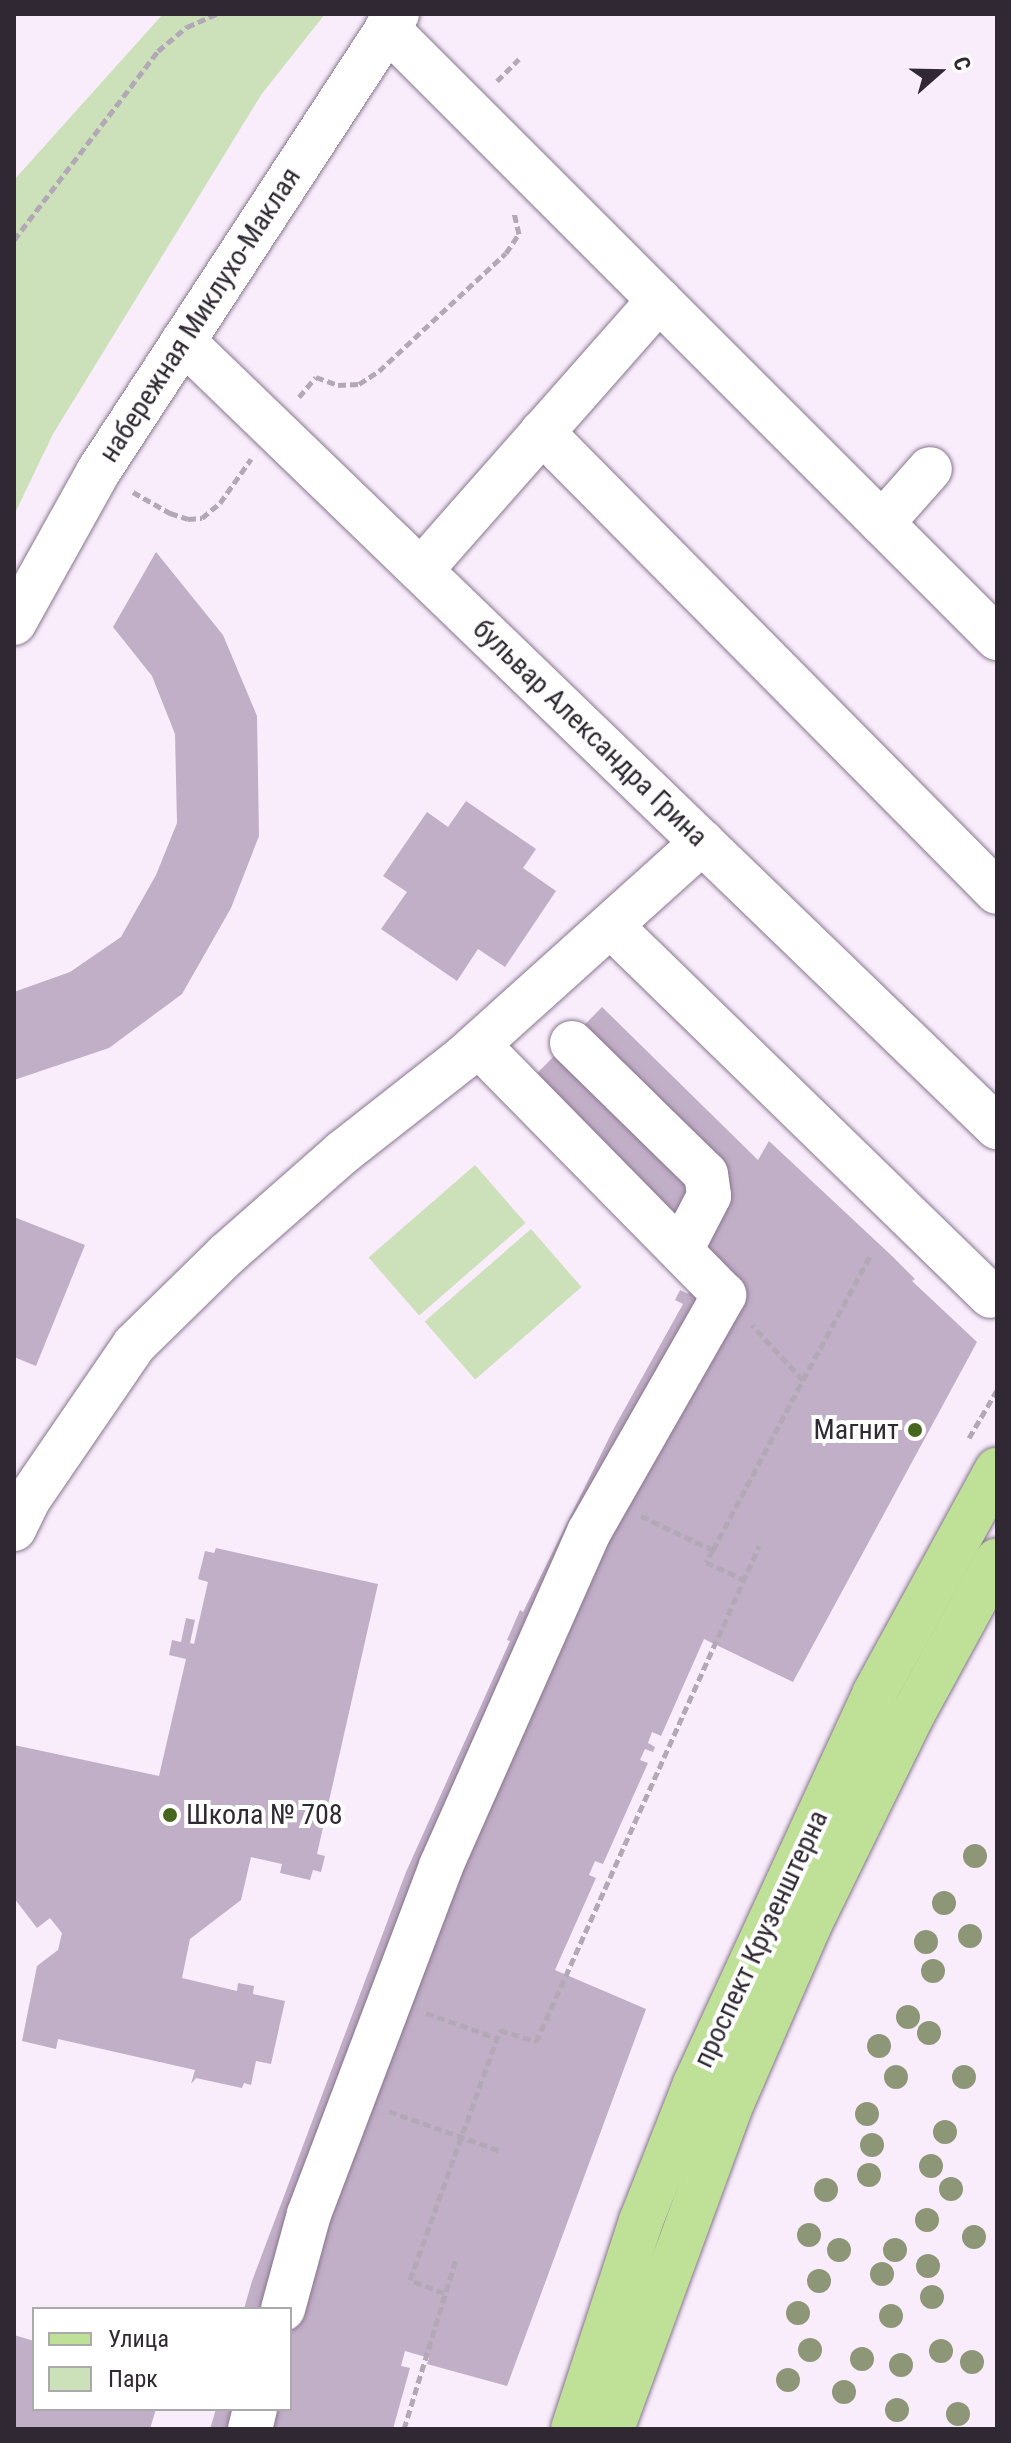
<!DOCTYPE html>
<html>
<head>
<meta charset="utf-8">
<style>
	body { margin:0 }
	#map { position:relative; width:1011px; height:2443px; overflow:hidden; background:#f9edfc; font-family:"Roboto Condensed",sans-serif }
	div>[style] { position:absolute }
	.green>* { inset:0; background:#cce0b9; transform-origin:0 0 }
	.building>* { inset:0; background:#c1aec7 }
	.path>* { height:5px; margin-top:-2.5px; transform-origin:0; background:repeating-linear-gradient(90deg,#b3a9b6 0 8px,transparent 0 12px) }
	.roads { filter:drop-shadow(0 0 2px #88768d) drop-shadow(0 0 2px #88768d) }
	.minor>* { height:44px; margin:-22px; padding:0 22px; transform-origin:22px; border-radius:22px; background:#fff }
	.major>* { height:44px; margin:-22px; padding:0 22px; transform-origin:22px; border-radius:22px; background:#bee097 }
	.trees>* { width:24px; height:24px; margin:-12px; border-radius:50%; background:#8d9778 }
	.dots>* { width:22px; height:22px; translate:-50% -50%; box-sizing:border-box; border:4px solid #fff; border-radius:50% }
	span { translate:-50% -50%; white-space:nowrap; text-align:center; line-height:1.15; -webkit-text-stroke:8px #fff; paint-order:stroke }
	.street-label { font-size:28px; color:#302933 }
	.poi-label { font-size:28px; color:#302933 }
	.right { translate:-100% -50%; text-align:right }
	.left { translate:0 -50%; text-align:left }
	.frame { position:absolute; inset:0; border:16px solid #302933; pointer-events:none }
	.legend { position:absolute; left:32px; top:2307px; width:260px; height:104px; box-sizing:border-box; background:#fff; border:2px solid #aca9ad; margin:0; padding:10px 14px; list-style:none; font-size:24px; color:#302933 }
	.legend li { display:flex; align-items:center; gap:16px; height:40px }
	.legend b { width:40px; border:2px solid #aca9ad }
	.north { position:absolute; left:899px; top:32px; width:80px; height:80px; -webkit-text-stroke:6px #fff; paint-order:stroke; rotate:70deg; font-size:22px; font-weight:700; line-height:32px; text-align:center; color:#302933 }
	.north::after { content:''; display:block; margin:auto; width:28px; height:36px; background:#302933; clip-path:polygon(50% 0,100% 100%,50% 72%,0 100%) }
</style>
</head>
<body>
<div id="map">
	<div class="green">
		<div style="clip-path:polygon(163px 14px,325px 14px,261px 95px,53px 434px,14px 515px,14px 180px)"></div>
		<div style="left:475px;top:1165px;width:77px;height:141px;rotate:49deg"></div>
		<div style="left:531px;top:1229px;width:77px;height:141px;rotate:49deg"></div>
	</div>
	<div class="building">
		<div style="clip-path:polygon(156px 552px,223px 635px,257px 716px,259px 836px,231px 908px,182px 994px,109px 1048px,14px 1080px,14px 992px,70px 972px,121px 937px,156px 875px,177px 823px,175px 734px,152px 676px,113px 627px)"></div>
		<div style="clip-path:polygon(466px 801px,536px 849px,523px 868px,556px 891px,505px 967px,478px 949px,457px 981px,381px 929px,407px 892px,383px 876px,427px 812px,448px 827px)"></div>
		<div style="clip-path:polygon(602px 1007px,758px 1160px,769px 1141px,892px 1256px,915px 1279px,912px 1281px,977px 1342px,793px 1682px,704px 1639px,661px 1736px,652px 1732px,648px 1743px,655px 1747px,653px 1752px,645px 1749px,640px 1760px,648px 1763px,603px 1864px,595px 1861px,589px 1875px,596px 1878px,555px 1970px,646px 2009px,507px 2386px,427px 2364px,429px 2358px,405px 2351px,401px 2366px,410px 2368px,393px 2429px,210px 2429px,216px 2409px,290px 2409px,290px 2309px,244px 2309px,252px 2281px,406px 1872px,510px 1641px,507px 1640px,520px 1610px,523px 1612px,614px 1428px,683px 1304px,675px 1300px,680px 1290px,688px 1294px,695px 1282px,509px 1102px)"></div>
		<div style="clip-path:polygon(14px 1217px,85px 1245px,36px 1366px,14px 1357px)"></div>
		<div style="clip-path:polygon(216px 1548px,378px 1584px,317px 1854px,325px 1856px,321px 1872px,313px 1870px,310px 1880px,280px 1873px,282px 1864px,251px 1857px,241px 1900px,190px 1939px,182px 1978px,237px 1991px,238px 1983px,254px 1986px,253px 1994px,285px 2001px,271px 2064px,256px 2061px,251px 2085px,244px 2083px,242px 2088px,196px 2078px,191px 2084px,195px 2070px,58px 2039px,56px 2049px,22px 2041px,37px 1966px,58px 1950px,62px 1933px,50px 1918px,37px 1928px,14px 1898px,14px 1745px,159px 1776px,186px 1659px,169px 1655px,172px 1640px,181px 1642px,186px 1618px,195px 1620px,190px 1643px,194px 1644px,208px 1582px,198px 1579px,205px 1551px,214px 1553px)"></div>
		<div style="clip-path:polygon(14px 2335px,34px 2341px,34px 2409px,156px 2409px,150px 2429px,14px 2429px)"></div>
	</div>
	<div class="path">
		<div style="left:497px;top:81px;width:31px;rotate:-45deg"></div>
		<div style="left:14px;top:240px;width:238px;rotate:-52.7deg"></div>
		<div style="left:158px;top:51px;width:38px;rotate:-40deg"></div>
		<div style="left:187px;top:27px;width:32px;rotate:-24deg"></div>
		<div style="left:299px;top:397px;width:26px;rotate:-50deg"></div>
		<div style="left:316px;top:377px;width:23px;rotate:20deg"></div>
		<div style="left:338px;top:385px;width:21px;rotate:-3deg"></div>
		<div style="left:359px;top:384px;width:24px;rotate:-33deg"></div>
		<div style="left:379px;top:371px;width:173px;rotate:-42.9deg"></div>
		<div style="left:506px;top:253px;width:23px;rotate:-56deg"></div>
		<div style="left:519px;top:234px;width:23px;rotate:-103deg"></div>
		<div style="left:133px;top:492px;width:43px;rotate:29.6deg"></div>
		<div style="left:170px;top:513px;width:19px;rotate:18deg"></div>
		<div style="left:188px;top:519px;width:14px;rotate:-4deg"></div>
		<div style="left:202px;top:518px;width:23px;rotate:-40deg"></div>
		<div style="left:220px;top:503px;width:54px;rotate:-54.8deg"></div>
		<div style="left:803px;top:1380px;width:143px;rotate:-61.6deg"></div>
		<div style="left:969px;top:1438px;width:56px;rotate:-59.7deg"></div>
		<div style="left:641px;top:1516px;width:80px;rotate:25.3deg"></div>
		<div style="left:713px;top:1550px;width:192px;rotate:-62.1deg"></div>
		<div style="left:803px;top:1380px;width:75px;rotate:-132.8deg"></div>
		<div style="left:713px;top:1550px;width:14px;rotate:120deg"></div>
		<div style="left:706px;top:1562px;width:40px;rotate:25deg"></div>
		<div style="left:426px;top:2013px;width:75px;rotate:19.4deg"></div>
		<div style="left:389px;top:2111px;width:119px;rotate:19.7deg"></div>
		<div style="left:444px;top:2293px;width:36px;rotate:-159deg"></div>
		<div style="left:410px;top:2280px;width:266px;rotate:-70.2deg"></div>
		<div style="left:500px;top:2030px;width:38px;rotate:18deg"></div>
		<div style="left:536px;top:2042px;width:544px;rotate:-65.79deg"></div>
		<div style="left:404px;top:2429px;width:178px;rotate:-73deg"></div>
	</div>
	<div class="roads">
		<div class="minor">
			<div style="left:387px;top:28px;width:863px;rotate:45deg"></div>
			<div style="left:183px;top:341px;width:1132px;rotate:44deg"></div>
			<div style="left:542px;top:432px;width:647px;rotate:45.31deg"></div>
			<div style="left:882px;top:523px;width:72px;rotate:-48.4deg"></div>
			<div style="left:421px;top:570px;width:360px;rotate:-48.6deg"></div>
			<div style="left:14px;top:623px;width:173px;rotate:-60.9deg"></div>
			<div style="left:98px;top:472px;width:547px;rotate:-56.86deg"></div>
			<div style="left:611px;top:926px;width:530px;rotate:44.24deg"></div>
			<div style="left:572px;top:1043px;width:187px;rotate:44.4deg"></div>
			<div style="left:706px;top:1174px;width:22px;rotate:82deg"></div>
			<div style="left:709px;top:1196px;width:61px;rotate:117.4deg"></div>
			<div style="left:14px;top:1529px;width:32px;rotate:-64deg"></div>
			<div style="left:28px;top:1500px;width:188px;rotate:-55.6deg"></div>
			<div style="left:134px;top:1345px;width:130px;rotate:-44.4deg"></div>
			<div style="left:227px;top:1254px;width:154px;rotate:-41.3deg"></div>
			<div style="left:343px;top:1152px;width:154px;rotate:-38.1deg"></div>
			<div style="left:464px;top:1057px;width:321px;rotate:-42deg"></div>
			<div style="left:283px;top:2309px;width:98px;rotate:-74.7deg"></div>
			<div style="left:309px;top:2214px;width:372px;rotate:-69.2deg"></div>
			<div style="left:441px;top:1866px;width:365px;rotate:-66.1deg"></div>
			<div style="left:589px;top:1532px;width:273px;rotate:-60.3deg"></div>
			<div style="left:724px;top:1295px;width:351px;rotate:-134.5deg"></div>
			<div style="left:250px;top:2429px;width:21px;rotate:-76deg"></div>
		</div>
		<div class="major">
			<div style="left:573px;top:2429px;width:219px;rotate:-71.9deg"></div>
			<div style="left:641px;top:2221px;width:147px;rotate:-68.5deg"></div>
			<div style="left:695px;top:2084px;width:429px;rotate:-65.3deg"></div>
			<div style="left:874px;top:1694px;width:256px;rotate:-61.3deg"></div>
			<div style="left:612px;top:2429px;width:350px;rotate:-69.8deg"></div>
			<div style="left:733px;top:2101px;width:191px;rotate:-66.5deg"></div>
			<div style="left:809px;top:1926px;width:236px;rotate:-63.9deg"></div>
			<div style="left:913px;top:1714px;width:175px;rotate:-61.4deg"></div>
		</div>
	</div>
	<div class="trees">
		<div style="left:975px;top:1856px"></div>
		<div style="left:944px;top:1903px"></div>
		<div style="left:970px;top:1936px"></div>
		<div style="left:926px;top:1942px"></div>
		<div style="left:933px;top:1971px"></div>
		<div style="left:908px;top:2017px"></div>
		<div style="left:929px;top:2033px"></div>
		<div style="left:879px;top:2046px"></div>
		<div style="left:896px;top:2077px"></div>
		<div style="left:964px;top:2077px"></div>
		<div style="left:867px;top:2114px"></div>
		<div style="left:945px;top:2132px"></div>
		<div style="left:872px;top:2145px"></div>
		<div style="left:931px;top:2166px"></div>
		<div style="left:869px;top:2175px"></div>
		<div style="left:951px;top:2189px"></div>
		<div style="left:826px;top:2190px"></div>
		<div style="left:927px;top:2220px"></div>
		<div style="left:809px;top:2235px"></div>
		<div style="left:974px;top:2237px"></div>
		<div style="left:839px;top:2250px"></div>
		<div style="left:895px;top:2250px"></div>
		<div style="left:928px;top:2266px"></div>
		<div style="left:882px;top:2274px"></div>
		<div style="left:819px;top:2281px"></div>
		<div style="left:932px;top:2297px"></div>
		<div style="left:798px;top:2313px"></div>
		<div style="left:891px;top:2316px"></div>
		<div style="left:810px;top:2350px"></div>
		<div style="left:941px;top:2351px"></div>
		<div style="left:862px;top:2359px"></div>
		<div style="left:972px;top:2362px"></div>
		<div style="left:901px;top:2365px"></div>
		<div style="left:788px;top:2380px"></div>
		<div style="left:844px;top:2392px"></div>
		<div style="left:897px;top:2410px"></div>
		<div style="left:958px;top:2414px"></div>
	</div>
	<div class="dots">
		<div style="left:915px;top:1430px;background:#45661c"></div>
		<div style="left:170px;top:1815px;background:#45661c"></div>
	</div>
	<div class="street-label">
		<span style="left:200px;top:315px;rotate:-57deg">набережная Миклухо-Маклая</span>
		<span style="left:590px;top:733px;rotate:44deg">бульвар Александра Грина</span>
		<span style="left:761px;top:1939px;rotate:-65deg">проспект Крузенштерна</span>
	</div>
	<div class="poi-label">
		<span class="right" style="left:899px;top:1430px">Магнит</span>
		<span class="left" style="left:186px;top:1815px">Школа № 708</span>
	</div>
	<div class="frame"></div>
	<ul class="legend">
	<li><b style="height:10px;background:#bee097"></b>Улица</li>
	<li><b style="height:22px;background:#cce0b9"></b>Парк</li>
	</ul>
	<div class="north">С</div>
</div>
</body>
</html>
